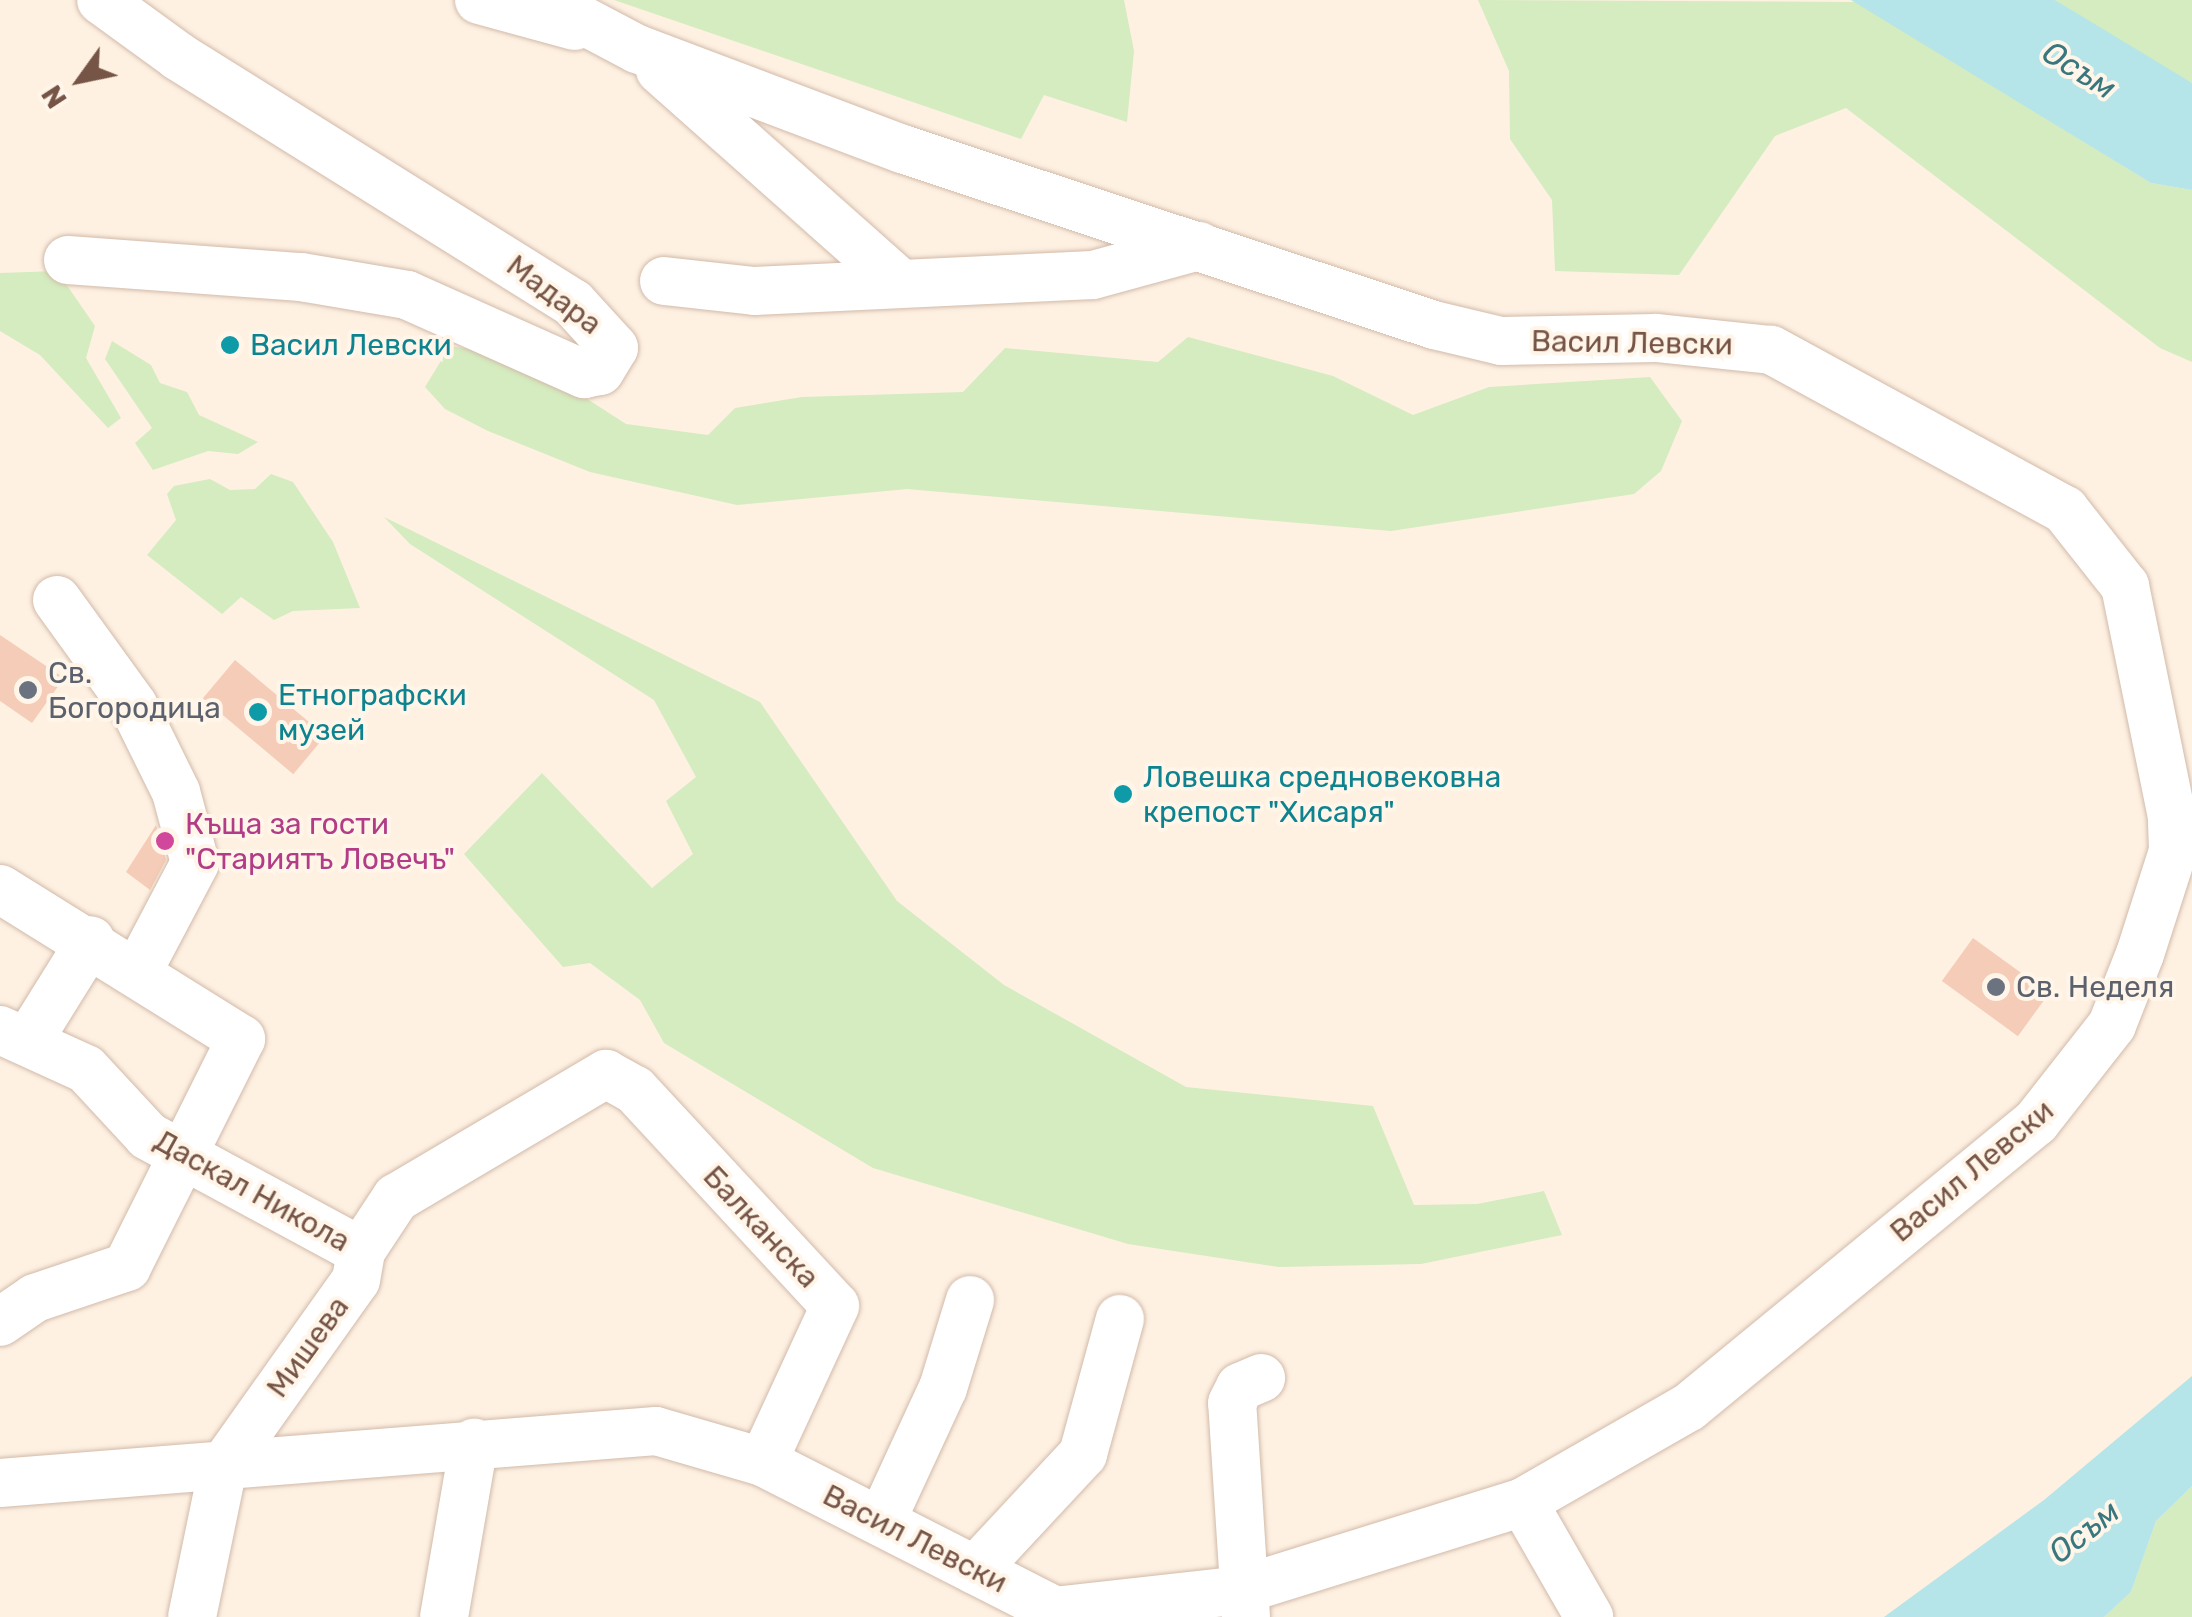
<!DOCTYPE html>
<html>
<head>
<meta charset="utf-8">
<style>
	body { margin:0 }
	#map { position:relative; width:2192px; height:1617px; overflow:hidden; background:#fef1e2; font-family:Rubik,sans-serif }
	div>[style] { position:absolute }
	.green>* { inset:0; background:#d4ecbf }
	.water>* { inset:0; background:#b5e4e9 }
	.building>* { inset:0; background:#f5ccb7; transform-origin:0 0 }
	.roads { filter:drop-shadow(0 0 2px #d2baaa) drop-shadow(0 0 2px #d2baaa) }
	.minor>* { height:48px; margin:-24px; padding:0 24px; transform-origin:24px; border-radius:24px; background:#fff }
	.dots>* { width:28px; height:28px; translate:-50% -50%; box-sizing:border-box; border:5px solid #fff5e9; border-radius:50% }
	span { translate:-50% -50%; white-space:nowrap; text-align:center; line-height:1.15; -webkit-text-stroke:8px #fff5e9; paint-order:stroke }
	.street-label { font-size:30px; color:#775546 }
	.culture-label { font-size:30px; color:#0d838f }
	.left { translate:0 -50%; text-align:left }
	.worship-label { font-size:30px; color:#5b616d }
	.hotel-label { font-size:30px; color:#b23c85 }
	.water-label { font-size:32px; color:#39777e; font-style:italic }
	.north { position:absolute; left:30px; top:30px; width:100px; height:100px; -webkit-text-stroke:8px #fff5e9; paint-order:stroke; rotate:237deg; font-size:28px; font-weight:700; line-height:40px; text-align:center; color:#775546 }
	.north::after { content:''; display:block; margin:auto; width:35px; height:45px; background:#775546; clip-path:polygon(50% 0,100% 100%,50% 72%,0 100%) }
</style>
</head>
<body>
<div id="map">
	<div class="green">
		<div style="clip-path:polygon(614px 0,1124px 0,1134px 51px,1127px 122px,1044px 95px,1021px 139px)"></div>
		<div style="clip-path:polygon(1478px 0,1856px 2px,2151px 183px,2192px 190px,2192px 362px,2160px 348px,1846px 108px,1775px 136px,1679px 275px,1555px 271px,1552px 200px,1510px 139px,1509px 71px)"></div>
		<div style="clip-path:polygon(2055px 0,2192px 0,2192px 83px,2127px 47px)"></div>
		<div style="clip-path:polygon(57px 271px,95px 326px,86px 358px,121px 418px,108px 428px,40px 355px,0 331px,0 273px)"></div>
		<div style="clip-path:polygon(1188px 337px,1333px 376px,1413px 415px,1489px 387px,1650px 377px,1682px 421px,1661px 471px,1634px 494px,1391px 531px,907px 489px,737px 505px,590px 472px,488px 431px,445px 409px,425px 387px,450px 346px,493px 353px,564px 384px,626px 424px,708px 435px,735px 408px,802px 397px,963px 392px,1005px 348px,1158px 362px)"></div>
		<div style="clip-path:polygon(112px 341px,151px 365px,160px 383px,187px 392px,199px 415px,258px 442px,238px 454px,208px 451px,153px 470px,135px 443px,152px 428px,105px 359px)"></div>
		<div style="clip-path:polygon(271px 474px,293px 482px,333px 542px,360px 608px,293px 611px,274px 620px,241px 597px,222px 614px,147px 555px,176px 520px,167px 494px,174px 486px,210px 479px,230px 490px,255px 489px)"></div>
		<div style="clip-path:polygon(384px 517px,760px 702px,897px 901px,1004px 985px,1186px 1087px,1373px 1106px,1414px 1205px,1477px 1204px,1544px 1191px,1562px 1235px,1421px 1264px,1279px 1267px,1128px 1244px,873px 1168px,664px 1043px,640px 1000px,590px 963px,563px 967px,464px 854px,542px 773px,652px 888px,693px 854px,666px 801px,696px 777px,654px 700px,410px 544px)"></div>
		<div style="clip-path:polygon(2192px 1486px,2192px 1617px,2104px 1617px,2131px 1592px,2156px 1521px)"></div>
	</div>
	<div class="water">
		<div style="clip-path:polygon(1851px 0,2055px 0,2192px 83px,2192px 190px,2151px 183px)"></div>
		<div style="clip-path:polygon(2192px 1376px,2192px 1486px,2156px 1521px,2131px 1592px,2104px 1617px,1884px 1617px,2044px 1500px)"></div>
	</div>
	<div class="building">
		<div style="clip-path:polygon(0 635px,64px 678px,32px 723px,0 701px)"></div>
		<div style="left:235px;top:660px;width:118px;height:50px;rotate:40deg"></div>
		<div style="clip-path:polygon(156px 825px,166px 860px,150px 890px,126px 872px)"></div>
		<div style="left:1973px;top:938px;width:94px;height:53px;rotate:36deg"></div>
	</div>
	<div class="roads">
		<div class="minor">
			<div style="left:479px;top:0;width:99px;rotate:15.2deg"></div>
			<div style="left:660px;top:70px;width:321px;rotate:41.6deg"></div>
			<div style="left:68px;top:260px;width:234px;rotate:4.2deg"></div>
			<div style="left:301px;top:277px;width:108px;rotate:9.6deg"></div>
			<div style="left:407px;top:295px;width:194px;rotate:24.1deg"></div>
			<div style="left:584px;top:374px;width:16px;rotate:-11deg"></div>
			<div style="left:600px;top:371px;width:27px;rotate:-59deg"></div>
			<div style="left:614px;top:348px;width:61px;rotate:-132.3deg"></div>
			<div style="left:573px;top:303px;width:466px;rotate:-148deg"></div>
			<div style="left:178px;top:56px;width:95px;rotate:-144deg"></div>
			<div style="left:664px;top:281px;width:91px;rotate:6.3deg"></div>
			<div style="left:754px;top:291px;width:339px;rotate:-2.7deg"></div>
			<div style="left:1093px;top:275px;width:110px;rotate:-15.3deg"></div>
			<div style="left:57px;top:600px;width:130px;rotate:54.1deg"></div>
			<div style="left:133px;top:705px;width:97px;rotate:63.7deg"></div>
			<div style="left:176px;top:792px;width:73px;rotate:75deg"></div>
			<div style="left:195px;top:863px;width:122px;rotate:117.8deg"></div>
			<div style="left:0;top:889px;width:284px;rotate:31.9deg"></div>
			<div style="left:241px;top:1039px;width:255px;rotate:116.6deg"></div>
			<div style="left:127px;top:1267px;width:97px;rotate:161.4deg"></div>
			<div style="left:35px;top:1298px;width:42px;rotate:145.6deg"></div>
			<div style="left:0;top:1030px;width:94px;rotate:24.4deg"></div>
			<div style="left:86px;top:1069px;width:91px;rotate:47.2deg"></div>
			<div style="left:148px;top:1136px;width:242px;rotate:28.4deg"></div>
			<div style="left:30px;top:1038px;width:115px;rotate:-58.1deg"></div>
			<div style="left:0;top:1483px;width:658px;rotate:-4.53deg"></div>
			<div style="left:656px;top:1431px;width:111px;rotate:16.2deg"></div>
			<div style="left:763px;top:1462px;width:328px;rotate:27deg"></div>
			<div style="left:1055px;top:1611px;width:187px;rotate:-6.4deg"></div>
			<div style="left:1241px;top:1590px;width:295px;rotate:-17.3deg"></div>
			<div style="left:1523px;top:1502px;width:191px;rotate:-29.8deg"></div>
			<div style="left:1689px;top:1407px;width:449px;rotate:-39.4deg"></div>
			<div style="left:2036px;top:1122px;width:123px;rotate:-51.9deg"></div>
			<div style="left:2112px;top:1025px;width:76px;rotate:-68.5deg"></div>
			<div style="left:2140px;top:954px;width:108px;rotate:-72.2deg"></div>
			<div style="left:2173px;top:851px;width:34px;rotate:-92deg"></div>
			<div style="left:2172px;top:817px;width:236px;rotate:-101.5deg"></div>
			<div style="left:2125px;top:586px;width:97px;rotate:-128.3deg"></div>
			<div style="left:2065px;top:510px;width:335px;rotate:-151.4deg"></div>
			<div style="left:1771px;top:350px;width:116px;rotate:-174deg"></div>
			<div style="left:1656px;top:338px;width:155px;rotate:178.9deg"></div>
			<div style="left:1501px;top:341px;width:69px;rotate:-166.6deg"></div>
			<div style="left:1434px;top:325px;width:560px;rotate:-161.69deg"></div>
			<div style="left:902px;top:149px;width:283px;rotate:-159.3deg"></div>
			<div style="left:637px;top:49px;width:105px;rotate:-152.2deg"></div>
			<div style="left:1523px;top:1502px;width:133px;rotate:60.1deg"></div>
			<div style="left:881px;top:1522px;width:148px;rotate:-65.2deg"></div>
			<div style="left:943px;top:1388px;width:92px;rotate:-72.9deg"></div>
			<div style="left:975px;top:1570px;width:158px;rotate:-47deg"></div>
			<div style="left:1083px;top:1454px;width:140px;rotate:-74.7deg"></div>
			<div style="left:192px;top:1617px;width:153px;rotate:-78.3deg"></div>
			<div style="left:223px;top:1467px;width:229px;rotate:-54.6deg"></div>
			<div style="left:356px;top:1280px;width:29px;rotate:-80deg"></div>
			<div style="left:361px;top:1251px;width:64px;rotate:-56.6deg"></div>
			<div style="left:396px;top:1198px;width:244px;rotate:-30.6deg"></div>
			<div style="left:606px;top:1074px;width:33px;rotate:29deg"></div>
			<div style="left:635px;top:1090px;width:294px;rotate:47.2deg"></div>
			<div style="left:835px;top:1306px;width:172px;rotate:114.8deg"></div>
			<div style="left:444px;top:1617px;width:177px;rotate:-80.2deg"></div>
			<div style="left:1246px;top:1617px;width:214px;rotate:-93.7deg"></div>
			<div style="left:1232px;top:1403px;width:18px;rotate:-63deg"></div>
			<div style="left:1240px;top:1387px;width:23px;rotate:-23deg"></div>
		</div>
	</div>
	<div class="dots">
		<div style="left:230px;top:345px;background:#0f9aa8"></div>
		<div style="left:28px;top:690px;background:#6b7280"></div>
		<div style="left:258px;top:712px;background:#0f9aa8"></div>
		<div style="left:1123px;top:794px;background:#0f9aa8"></div>
		<div style="left:165px;top:841px;background:#d1479c"></div>
		<div style="left:1996px;top:987px;background:#6b7280"></div>
	</div>
	<div class="street-label">
		<span style="left:554px;top:295px;rotate:37deg">Мадара</span>
		<span style="left:1632px;top:343px;rotate:1deg">Васил Левски</span>
		<span style="left:1972px;top:1171px;rotate:-40deg">Васил Левски</span>
		<span style="left:252px;top:1191px;rotate:29deg">Даскал Никола</span>
		<span style="left:761px;top:1227px;rotate:47deg">Балканска</span>
		<span style="left:308px;top:1347px;rotate:-54deg">Мишева</span>
		<span style="left:915px;top:1539px;rotate:27deg">Васил Левски</span>
	</div>
	<div class="culture-label">
		<span class="left" style="left:250px;top:345px">Васил Левски</span>
		<span class="left" style="left:278px;top:712px">Етнографски<br>музей</span>
		<span class="left" style="left:1143px;top:794px">Ловешка средновековна<br>крепост "Хисаря"</span>
	</div>
	<div class="worship-label">
		<span class="left" style="left:48px;top:690px">Св.<br>Богородица</span>
		<span class="left" style="left:2016px;top:987px">Св. Неделя</span>
	</div>
	<div class="hotel-label">
		<span class="left" style="left:185px;top:841px">Къща за гости<br>"Стариятъ Ловечъ"</span>
	</div>
	<div class="water-label">
		<span style="left:2079px;top:70px;rotate:32deg">Осъм</span>
		<span style="left:2084px;top:1532px;rotate:-38deg">Осъм</span>
	</div>
	<div class="north">N</div>
</div>
</body>
</html>
